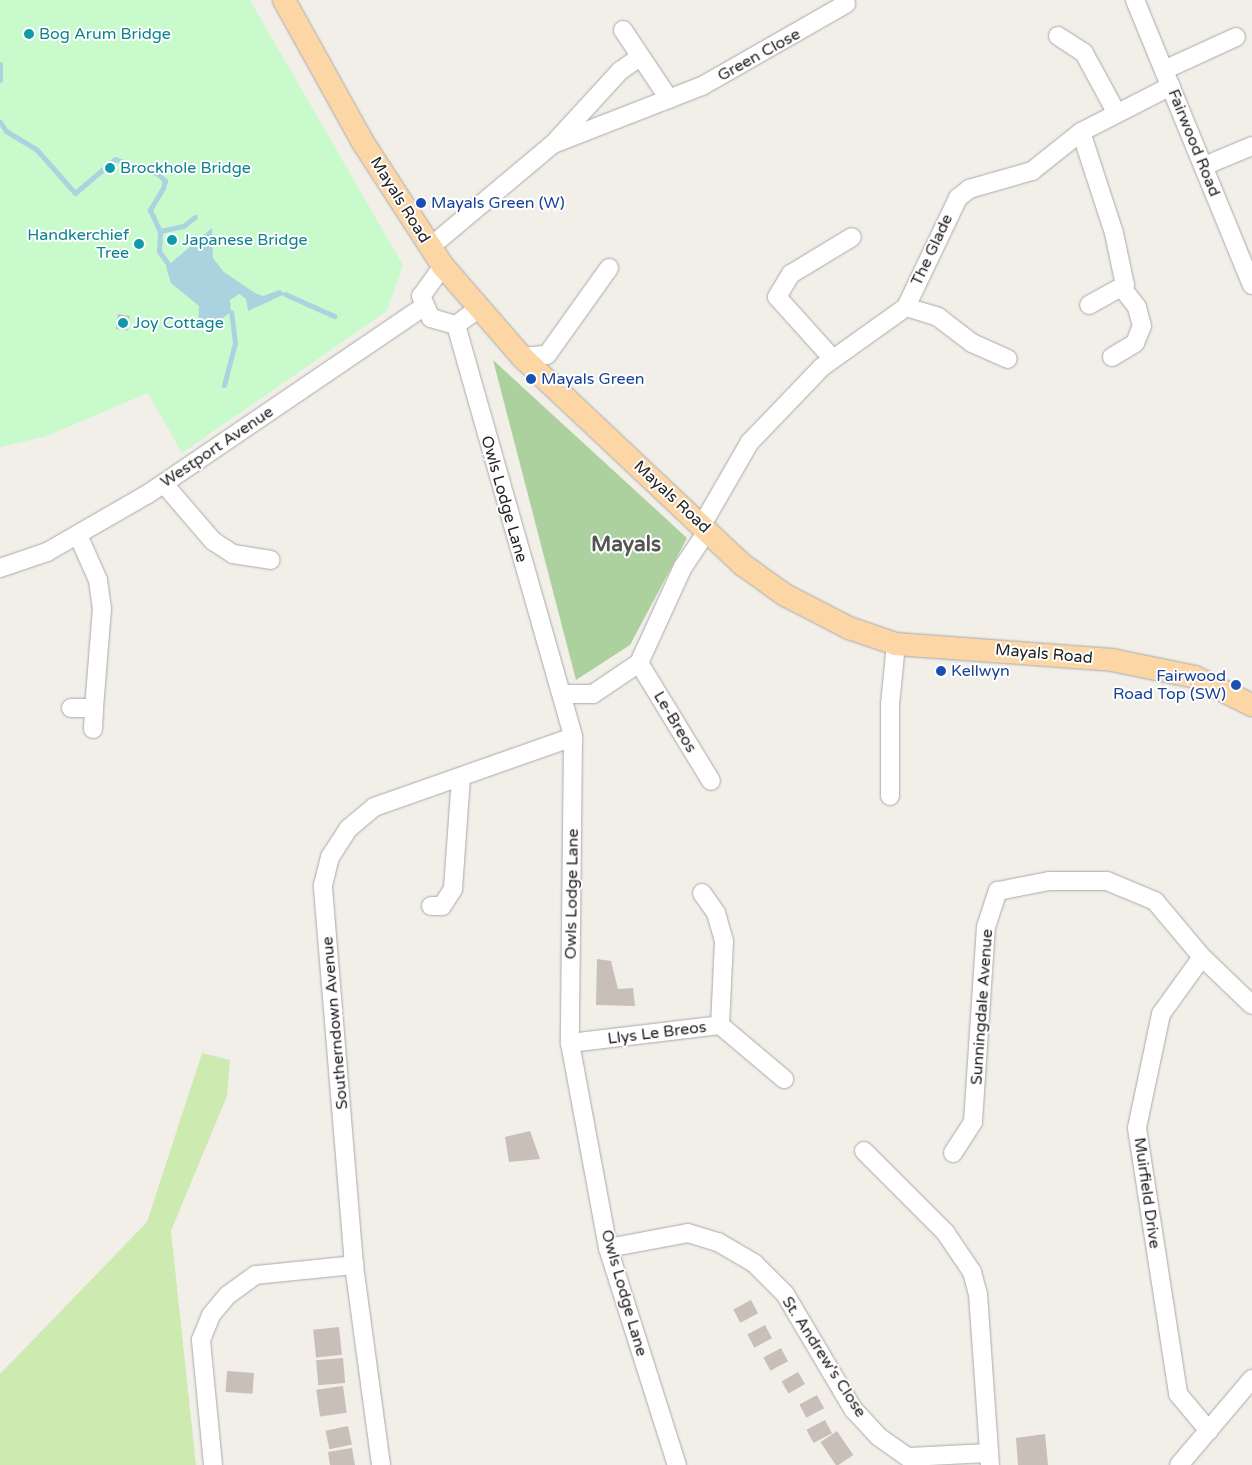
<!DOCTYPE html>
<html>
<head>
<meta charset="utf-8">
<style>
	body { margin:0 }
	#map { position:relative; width:1252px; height:1465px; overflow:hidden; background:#f2efe9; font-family:"Varela Round",sans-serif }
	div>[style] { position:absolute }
	.grass>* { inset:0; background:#cdebb0 }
	.forest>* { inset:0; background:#add19e }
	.park>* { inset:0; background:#c8facc }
	.water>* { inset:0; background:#aad3df }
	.stream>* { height:5px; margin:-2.5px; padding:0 2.5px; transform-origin:2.5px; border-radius:2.5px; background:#aad3df }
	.building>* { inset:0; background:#c7bfb8; transform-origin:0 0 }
	.roads { filter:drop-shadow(0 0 1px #a9a9a9) drop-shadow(0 0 1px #a9a9a9) }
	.minor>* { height:18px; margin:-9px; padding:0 9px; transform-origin:9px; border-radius:9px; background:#fff }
	.major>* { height:22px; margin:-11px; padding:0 11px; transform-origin:11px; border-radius:11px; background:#fcd6a4 }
	.dots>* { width:14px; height:14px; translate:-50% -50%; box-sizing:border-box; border:2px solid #fff; border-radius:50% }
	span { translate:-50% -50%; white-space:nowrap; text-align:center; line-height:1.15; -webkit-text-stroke:4px #fff; paint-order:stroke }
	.culture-label { font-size:16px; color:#0d838f }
	.left { translate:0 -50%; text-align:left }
	.right { translate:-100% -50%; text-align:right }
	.street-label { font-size:16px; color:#222 }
	.transit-label { font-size:16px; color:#164399 }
	.district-label { font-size:21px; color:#555; font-weight:700 }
</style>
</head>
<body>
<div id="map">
	<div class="grass">
		<div style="clip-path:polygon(202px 1053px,230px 1060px,227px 1096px,171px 1231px,196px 1465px,0 1465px,0 1374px,147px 1222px)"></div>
	</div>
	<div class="forest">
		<div style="clip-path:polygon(493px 360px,687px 538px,630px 645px,576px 680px)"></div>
	</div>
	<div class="park">
		<div style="clip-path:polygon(0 0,250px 0,403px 265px,387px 311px,182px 453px,148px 393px,47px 436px,0 447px)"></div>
	</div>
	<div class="water">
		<div style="clip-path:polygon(212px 228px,213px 258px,224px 272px,255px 293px,263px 296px,280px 290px,285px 294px,248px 311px,246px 299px,239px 294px,230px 300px,231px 312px,209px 328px,198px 324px,199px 306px,171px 283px,166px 267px)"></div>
	</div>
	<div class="stream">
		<div style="left:0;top:64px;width:16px;rotate:90deg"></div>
		<div style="left:0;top:122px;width:11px;rotate:56deg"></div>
		<div style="left:6px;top:131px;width:35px;rotate:31deg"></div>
		<div style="left:36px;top:149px;width:59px;rotate:48.4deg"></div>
		<div style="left:75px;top:193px;width:52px;rotate:-40.4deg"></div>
		<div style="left:115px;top:159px;width:46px;rotate:19.2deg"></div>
		<div style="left:158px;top:174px;width:10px;rotate:45deg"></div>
		<div style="left:165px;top:181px;width:7px;rotate:106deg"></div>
		<div style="left:163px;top:188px;width:26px;rotate:121deg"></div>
		<div style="left:150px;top:210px;width:23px;rotate:65deg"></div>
		<div style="left:169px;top:265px;width:17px;rotate:-126deg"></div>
		<div style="left:159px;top:251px;width:20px;rotate:-87deg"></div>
		<div style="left:160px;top:231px;width:24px;rotate:-12deg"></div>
		<div style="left:183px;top:226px;width:15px;rotate:-37deg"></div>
		<div style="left:285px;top:294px;width:54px;rotate:24.2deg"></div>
		<div style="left:224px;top:385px;width:43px;rotate:-75.3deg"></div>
		<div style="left:235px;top:343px;width:31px;rotate:-97deg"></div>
	</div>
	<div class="building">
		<div style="left:118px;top:314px;width:12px;height:15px;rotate:9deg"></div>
		<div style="clip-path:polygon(597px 959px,611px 961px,618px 989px,633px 988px,635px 1006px,596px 1005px)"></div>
		<div style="clip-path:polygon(530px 1131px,540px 1159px,509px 1162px,505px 1137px)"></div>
		<div style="left:751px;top:1300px;width:15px;height:20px;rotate:62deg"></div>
		<div style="left:765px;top:1325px;width:15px;height:20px;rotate:62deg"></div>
		<div style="left:339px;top:1327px;width:28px;height:26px;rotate:84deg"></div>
		<div style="left:781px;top:1348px;width:15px;height:20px;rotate:62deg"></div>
		<div style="left:343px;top:1358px;width:25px;height:27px;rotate:85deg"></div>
		<div style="left:227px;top:1371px;width:27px;height:21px;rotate:4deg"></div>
		<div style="left:798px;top:1372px;width:14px;height:19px;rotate:60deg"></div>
		<div style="left:343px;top:1386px;width:27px;height:27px;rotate:82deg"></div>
		<div style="left:817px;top:1395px;width:15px;height:20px;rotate:62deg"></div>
		<div style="left:825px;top:1420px;width:15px;height:21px;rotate:62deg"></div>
		<div style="left:348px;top:1426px;width:19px;height:23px;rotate:78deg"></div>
		<div style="left:837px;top:1431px;width:29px;height:20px;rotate:56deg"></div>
		<div style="clip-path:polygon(1045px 1434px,1048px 1465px,1018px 1465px,1016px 1438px)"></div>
		<div style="clip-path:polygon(352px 1448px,355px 1465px,330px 1465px,328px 1452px)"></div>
	</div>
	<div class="roads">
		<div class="minor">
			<div style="left:1135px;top:0;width:308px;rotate:67.7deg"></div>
			<div style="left:623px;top:30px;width:83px;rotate:56.3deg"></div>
			<div style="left:1058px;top:36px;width:31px;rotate:33deg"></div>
			<div style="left:1084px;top:53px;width:67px;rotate:61.5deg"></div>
			<div style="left:1164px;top:70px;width:79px;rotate:-24.6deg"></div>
			<div style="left:1081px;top:132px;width:106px;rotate:71.9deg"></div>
			<div style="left:1114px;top:233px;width:53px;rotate:78.1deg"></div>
			<div style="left:1125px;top:285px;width:41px;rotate:150.9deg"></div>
			<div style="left:554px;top:143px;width:98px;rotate:-47.5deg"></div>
			<div style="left:620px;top:71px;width:24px;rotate:-35deg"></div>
			<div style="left:1204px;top:166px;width:52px;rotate:-22.6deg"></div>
			<div style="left:429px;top:248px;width:162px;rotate:-40deg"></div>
			<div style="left:553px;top:144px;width:160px;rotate:-21.3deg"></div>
			<div style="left:702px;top:86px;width:166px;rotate:-29.7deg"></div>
			<div style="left:443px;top:266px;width:37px;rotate:126deg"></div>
			<div style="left:421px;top:296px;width:24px;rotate:66deg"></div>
			<div style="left:431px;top:318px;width:26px;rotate:16deg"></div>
			<div style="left:456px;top:325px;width:27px;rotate:-36deg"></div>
			<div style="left:906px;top:307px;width:34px;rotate:17deg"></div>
			<div style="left:938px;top:317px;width:43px;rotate:37.4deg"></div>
			<div style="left:972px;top:343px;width:39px;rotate:24deg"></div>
			<div style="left:456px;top:325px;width:428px;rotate:74.1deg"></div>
			<div style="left:573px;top:737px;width:306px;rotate:90.6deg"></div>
			<div style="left:570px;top:1043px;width:208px;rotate:79.5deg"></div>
			<div style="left:608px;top:1248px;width:228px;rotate:72.4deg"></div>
			<div style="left:522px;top:357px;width:25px;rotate:-5deg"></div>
			<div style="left:547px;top:355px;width:107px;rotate:-54.5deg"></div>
			<div style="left:1112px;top:357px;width:27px;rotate:-31deg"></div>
			<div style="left:1135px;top:343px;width:18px;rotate:-68deg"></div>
			<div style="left:1142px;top:326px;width:20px;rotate:-105deg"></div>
			<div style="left:1137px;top:307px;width:24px;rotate:-128deg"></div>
			<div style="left:832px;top:358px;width:82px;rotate:-132deg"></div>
			<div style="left:777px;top:297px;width:27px;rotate:-59deg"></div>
			<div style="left:791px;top:274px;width:71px;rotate:-31.2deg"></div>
			<div style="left:164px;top:484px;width:75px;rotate:49.3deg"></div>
			<div style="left:213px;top:541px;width:24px;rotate:33deg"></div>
			<div style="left:233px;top:554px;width:38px;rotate:9deg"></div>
			<div style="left:702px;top:525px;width:96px;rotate:-60deg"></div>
			<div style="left:750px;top:442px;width:104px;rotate:-46.2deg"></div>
			<div style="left:822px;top:367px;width:103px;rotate:-35.5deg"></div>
			<div style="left:906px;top:307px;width:121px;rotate:-64.5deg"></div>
			<div style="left:958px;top:198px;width:14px;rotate:-39deg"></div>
			<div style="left:969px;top:189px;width:66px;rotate:-15.9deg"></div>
			<div style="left:1032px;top:171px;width:63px;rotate:-38.5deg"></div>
			<div style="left:1081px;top:132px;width:101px;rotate:-27.1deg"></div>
			<div style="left:0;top:568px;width:50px;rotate:-18.8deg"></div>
			<div style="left:47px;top:552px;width:116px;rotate:-29.9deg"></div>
			<div style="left:148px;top:494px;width:333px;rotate:-34.2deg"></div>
			<div style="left:639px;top:663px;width:138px;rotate:58.6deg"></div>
			<div style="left:564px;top:694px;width:29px"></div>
			<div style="left:593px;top:694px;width:55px;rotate:-34deg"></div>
			<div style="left:639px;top:663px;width:106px;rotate:-65.4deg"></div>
			<div style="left:683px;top:567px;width:45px;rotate:-56deg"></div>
			<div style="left:71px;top:708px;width:23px"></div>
			<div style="left:94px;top:708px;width:99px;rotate:-85.4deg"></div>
			<div style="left:102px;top:609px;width:29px;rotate:-98deg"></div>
			<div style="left:98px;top:580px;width:49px;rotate:-114deg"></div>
			<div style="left:93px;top:729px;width:21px;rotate:-87deg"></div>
			<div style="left:890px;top:796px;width:91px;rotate:-90deg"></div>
			<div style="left:890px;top:705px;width:61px;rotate:-84.4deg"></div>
			<div style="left:702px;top:893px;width:24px;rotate:55deg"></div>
			<div style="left:716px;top:913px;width:29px;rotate:74deg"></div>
			<div style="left:724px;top:941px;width:84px;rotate:92.7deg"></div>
			<div style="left:431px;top:906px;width:11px"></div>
			<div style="left:442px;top:906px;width:20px;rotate:-57deg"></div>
			<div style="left:453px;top:889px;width:112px;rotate:-85.9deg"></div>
			<div style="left:1202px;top:957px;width:70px;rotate:125.7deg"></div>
			<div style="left:1161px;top:1014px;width:116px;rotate:101.9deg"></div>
			<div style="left:1137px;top:1128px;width:269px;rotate:81.2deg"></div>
			<div style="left:1178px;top:1394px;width:48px;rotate:50deg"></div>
			<div style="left:570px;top:1043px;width:151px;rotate:-6.8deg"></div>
			<div style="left:720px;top:1025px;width:84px;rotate:40.2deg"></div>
			<div style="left:864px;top:1151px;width:115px;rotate:45deg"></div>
			<div style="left:945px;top:1232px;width:48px;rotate:56deg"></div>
			<div style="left:972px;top:1272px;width:23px;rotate:75deg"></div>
			<div style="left:978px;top:1294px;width:171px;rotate:86deg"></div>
			<div style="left:953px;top:1153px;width:37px;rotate:-57deg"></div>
			<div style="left:973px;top:1122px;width:195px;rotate:-86.2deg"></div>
			<div style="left:986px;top:927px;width:38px;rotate:-72deg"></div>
			<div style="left:998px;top:891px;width:52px;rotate:-11.1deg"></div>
			<div style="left:1049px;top:881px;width:58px"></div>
			<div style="left:1107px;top:881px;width:52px;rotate:22.6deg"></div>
			<div style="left:1155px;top:901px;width:73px;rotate:50deg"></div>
			<div style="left:1202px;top:957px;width:69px;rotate:43.8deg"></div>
			<div style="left:608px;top:1248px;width:81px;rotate:-10.6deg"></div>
			<div style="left:688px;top:1233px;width:31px;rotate:17deg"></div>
			<div style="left:718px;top:1242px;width:42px;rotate:30.3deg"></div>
			<div style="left:754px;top:1263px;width:44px;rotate:45deg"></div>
			<div style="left:785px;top:1294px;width:134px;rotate:59.4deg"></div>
			<div style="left:853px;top:1409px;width:38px;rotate:47deg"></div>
			<div style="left:879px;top:1437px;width:35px;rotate:35deg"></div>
			<div style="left:908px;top:1457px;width:81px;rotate:-2.8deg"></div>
			<div style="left:213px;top:1465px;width:126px;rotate:-95.5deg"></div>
			<div style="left:201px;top:1340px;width:27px;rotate:-68deg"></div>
			<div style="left:211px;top:1315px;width:26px;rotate:-50deg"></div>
			<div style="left:228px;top:1295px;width:34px;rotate:-36deg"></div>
			<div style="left:256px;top:1275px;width:99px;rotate:-5.8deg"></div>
			<div style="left:381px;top:1465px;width:202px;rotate:-97.7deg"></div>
			<div style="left:354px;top:1265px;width:381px;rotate:-94.7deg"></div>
			<div style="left:323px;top:885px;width:29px;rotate:-76deg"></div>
			<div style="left:330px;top:857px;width:33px;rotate:-57deg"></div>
			<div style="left:348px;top:829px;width:34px;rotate:-40deg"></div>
			<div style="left:374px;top:807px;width:211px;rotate:-19.4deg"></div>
			<div style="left:1179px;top:1465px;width:113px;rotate:-49.7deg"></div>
		</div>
		<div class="major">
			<div style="left:284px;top:0;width:161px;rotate:61deg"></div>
			<div style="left:362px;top:141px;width:149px;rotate:57.1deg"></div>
			<div style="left:443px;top:266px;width:121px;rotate:49deg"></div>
			<div style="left:522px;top:357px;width:303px;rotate:43.3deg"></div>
			<div style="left:743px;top:565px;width:52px;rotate:35.5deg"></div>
			<div style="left:785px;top:595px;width:72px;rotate:27.3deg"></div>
			<div style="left:849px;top:628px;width:50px;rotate:18.8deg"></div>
			<div style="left:896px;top:644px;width:217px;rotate:4.2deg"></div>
			<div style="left:1112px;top:660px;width:85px;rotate:11.6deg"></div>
			<div style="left:1195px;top:677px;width:64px;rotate:26.2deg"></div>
		</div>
	</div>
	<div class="dots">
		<div style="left:29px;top:34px;background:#0f9aa8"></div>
		<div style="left:110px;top:168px;background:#0f9aa8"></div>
		<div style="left:421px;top:203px;background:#1a4fb4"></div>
		<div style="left:172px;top:240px;background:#0f9aa8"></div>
		<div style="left:139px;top:244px;background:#0f9aa8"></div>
		<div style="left:123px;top:323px;background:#0f9aa8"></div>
		<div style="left:531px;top:379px;background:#1a4fb4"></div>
		<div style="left:941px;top:671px;background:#1a4fb4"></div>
		<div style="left:1236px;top:685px;background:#1a4fb4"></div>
	</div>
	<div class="culture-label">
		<span class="left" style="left:39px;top:34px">Bog Arum Bridge</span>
		<span class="left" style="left:120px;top:168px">Brockhole Bridge</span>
		<span class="right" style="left:129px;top:244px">Handkerchief<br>Tree</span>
		<span class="left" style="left:182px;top:240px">Japanese Bridge</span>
		<span class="left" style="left:133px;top:323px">Joy Cottage</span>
	</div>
	<div class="street-label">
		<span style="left:759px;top:55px;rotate:-29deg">Green Close</span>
		<span style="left:1194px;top:143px;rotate:68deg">Fairwood Road</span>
		<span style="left:400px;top:200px;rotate:58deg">Mayals Road</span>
		<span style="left:932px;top:250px;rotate:-65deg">The Glade</span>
		<span style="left:217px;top:447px;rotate:-34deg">Westport Avenue</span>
		<span style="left:672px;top:497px;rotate:43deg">Mayals Road</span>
		<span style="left:504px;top:499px;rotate:74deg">Owls Lodge Lane</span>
		<span style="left:1044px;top:654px;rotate:5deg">Mayals Road</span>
		<span style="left:675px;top:722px;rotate:59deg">Le-Breos</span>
		<span style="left:572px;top:894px;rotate:-89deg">Owls Lodge Lane</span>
		<span style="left:982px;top:1007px;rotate:-86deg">Sunningdale Avenue</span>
		<span style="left:335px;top:1023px;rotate:-95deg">Southerndown Avenue</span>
		<span style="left:657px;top:1033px;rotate:-7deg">Llys Le Breos</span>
		<span style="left:1147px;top:1193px;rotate:82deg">Muirfield Drive</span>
		<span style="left:624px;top:1293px;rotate:74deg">Owls Lodge Lane</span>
		<span style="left:824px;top:1357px;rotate:57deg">St. Andrew's Close</span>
	</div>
	<div class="transit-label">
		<span class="left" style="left:431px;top:203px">Mayals Green (W)</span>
		<span class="left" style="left:541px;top:379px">Mayals Green</span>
		<span class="left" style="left:951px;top:671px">Kellwyn</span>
		<span class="right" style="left:1226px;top:685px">Fairwood<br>Road Top (SW)</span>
	</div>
	<div class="district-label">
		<span style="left:626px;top:545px">Mayals</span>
	</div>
</div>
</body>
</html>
